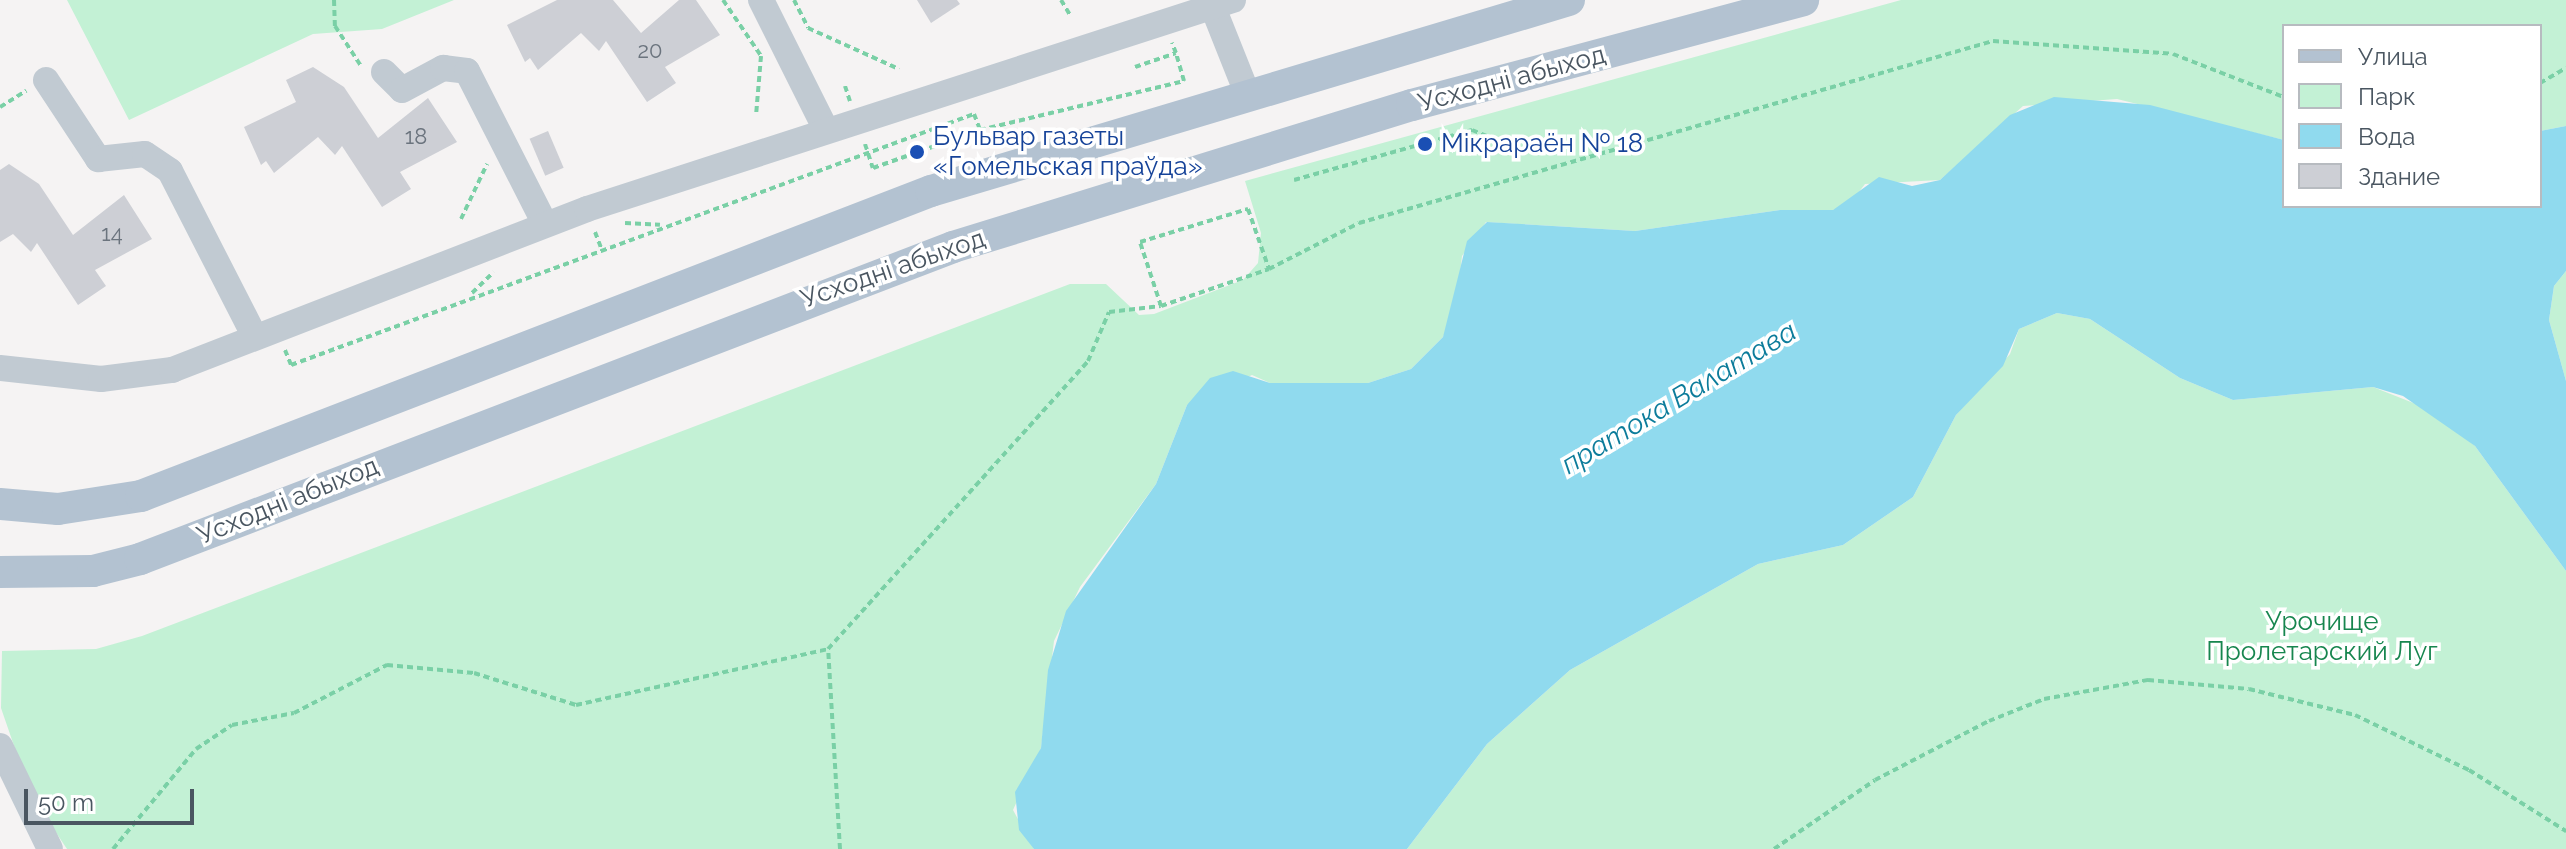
<!DOCTYPE html>
<html>
<head>
<meta charset="utf-8">
<style>
	body { margin:0 }
	#map { position:relative; width:2566px; height:849px; overflow:hidden; background:#f5f3f3; font-family:Raleway,sans-serif }
	div>[style] { position:absolute }
	.green>* { inset:0; background:#c3f1d5 }
	.water>* { inset:0; background:#90daee }
	.building>* { inset:0; background:#cdcfd5; transform-origin:0 0 }
	.path>* { height:4px; margin-top:-2px; transform-origin:0; background:repeating-linear-gradient(90deg,#7ad0a6 0 6px,transparent 0 10px) }
	.minor>* { height:26px; margin:-13px; padding:0 13px; transform-origin:13px; border-radius:13px; background:#c1cad2 }
	.major>* { height:32px; margin:-16px; padding:0 16px; transform-origin:16px; border-radius:16px; background:#b3c2d1 }
	.dots>* { width:22px; height:22px; translate:-50% -50%; box-sizing:border-box; border:4px solid #fff; border-radius:50% }
	span { translate:-50% -50%; white-space:nowrap; text-align:center; line-height:1.15; -webkit-text-stroke:7px #fff; paint-order:stroke }
	.number-label { font-size:22px; color:#6b747e }
	.number-label span { -webkit-text-stroke-width:0 }
	.street-label { font-size:26px; color:#4a5661 }
	.transit-label { font-size:26px; color:#164399 }
	.left { translate:0 -50%; text-align:left }
	.park-label { font-size:26px; color:#17864f }
	.water-label { font-size:28px; color:#0c7c9b; font-style:italic }
	.legend { position:absolute; left:2282px; top:24px; width:260px; height:184px; box-sizing:border-box; background:#fff; border:2px solid #b7bbc0; margin:0; padding:10px 14px; list-style:none; font-size:24px; color:#4a5661 }
	.legend li { display:flex; align-items:center; gap:16px; height:40px }
	.legend b { width:40px; border:2px solid #b7bbc0 }
	.scale { position:absolute; left:24px; top:789px; width:170px; height:36px; box-sizing:border-box; border:4px solid #4a5661; border-top:0; padding-left:10px; font-size:24px; line-height:28px; white-space:nowrap; color:#4a5661; -webkit-text-stroke:6px #fff; paint-order:stroke }
</style>
</head>
<body>
<div id="map">
	<div class="green">
		<div style="clip-path:polygon(67px 0,454px 0,382px 29px,313px 34px,129px 120px)"></div>
		<div style="clip-path:polygon(1901px 0,2566px 0,2566px 126px,2540px 131px,2540px 26px,2284px 26px,2284px 140px,2117px 99px,2023px 106px,1940px 180px,1865px 184px,1849px 205px,1833px 210px,1780px 210px,1635px 231px,1486px 222px,1462px 256px,1456px 309px,1443px 337px,1411px 369px,1368px 383px,1270px 383px,1252px 375px,1187px 405px,1156px 484px,1080px 587px,1054px 641px,1041px 748px,1013px 810px,1034px 849px,67px 849px,31px 795px,1px 708px,2px 651px,96px 649px,142px 636px,1070px 284px,1106px 284px,1139px 315px,1154px 314px,1243px 280px,1258px 263px,1261px 233px,1245px 181px)"></div>
		<div style="clip-path:polygon(2566px 271px,2566px 381px,2549px 320px,2554px 286px)"></div>
		<div style="clip-path:polygon(2057px 313px,2090px 319px,2180px 378px,2233px 400px,2373px 387px,2431px 410px,2475px 446px,2566px 571px,2566px 849px,1407px 849px,1487px 744px,1570px 670px,1758px 564px,1843px 545px,1913px 497px,1956px 415px,2010px 354px,2019px 329px)"></div>
	</div>
	<div class="water">
		<div style="clip-path:polygon(2054px 97px,2150px 105px,2284px 140px,2284px 206px,2540px 206px,2540px 131px,2566px 126px,2566px 271px,2554px 286px,2549px 320px,2566px 381px,2566px 571px,2475px 446px,2403px 396px,2373px 387px,2233px 400px,2180px 378px,2090px 319px,2057px 313px,2019px 329px,2003px 366px,1956px 415px,1913px 497px,1843px 545px,1758px 564px,1570px 670px,1487px 744px,1407px 849px,1034px 849px,1019px 830px,1015px 792px,1041px 748px,1048px 670px,1066px 611px,1156px 484px,1187px 405px,1210px 378px,1233px 371px,1270px 383px,1368px 383px,1411px 369px,1443px 337px,1467px 241px,1487px 222px,1635px 231px,1780px 210px,1833px 210px,1879px 177px,1912px 186px,1940px 180px,2010px 115px)"></div>
	</div>
	<div class="building">
		<div style="clip-path:polygon(557px 0,613px 0,641px 33px,679px 0,696px 0,720px 35px,665px 67px,676px 83px,647px 102px,606px 41px,599px 51px,581px 33px,538px 70px,530px 58px,525px 62px,507px 25px)"></div>
		<div style="clip-path:polygon(917px 0,957px 0,960px 4px,931px 23px)"></div>
		<div style="clip-path:polygon(313px 67px,344px 87px,378px 138px,428px 98px,457px 142px,400px 172px,411px 189px,382px 207px,342px 146px,335px 155px,318px 137px,274px 173px,266px 161px,261px 165px,244px 127px,296px 102px,286px 80px)"></div>
		<div style="left:548px;top:131px;width:40px;height:20px;rotate:67deg"></div>
		<div style="clip-path:polygon(9px 164px,39px 184px,73px 235px,124px 195px,152px 239px,95px 270px,106px 286px,78px 305px,37px 243px,31px 252px,13px 234px,0 242px,0 170px)"></div>
	</div>
	<div class="path">
		<div style="left:334px;top:0;width:26px;rotate:88deg"></div>
		<div style="left:335px;top:26px;width:48px;rotate:57deg"></div>
		<div style="left:723px;top:0;width:68px;rotate:55.8deg"></div>
		<div style="left:761px;top:56px;width:59px;rotate:94.8deg"></div>
		<div style="left:794px;top:0;width:31px;rotate:63deg"></div>
		<div style="left:808px;top:28px;width:100px;rotate:24.3deg"></div>
		<div style="left:1061px;top:0;width:17px;rotate:59deg"></div>
		<div style="left:1135px;top:67px;width:43px;rotate:-18.9deg"></div>
		<div style="left:1176px;top:53px;width:11px;rotate:-112deg"></div>
		<div style="left:2540px;top:83px;width:30px;rotate:-30deg"></div>
		<div style="left:845px;top:86px;width:16px;rotate:72deg"></div>
		<div style="left:0;top:107px;width:31px;rotate:-32deg"></div>
		<div style="left:865px;top:144px;width:25px;rotate:72deg"></div>
		<div style="left:873px;top:168px;width:114px;rotate:-19.6deg"></div>
		<div style="left:980px;top:130px;width:210px;rotate:-13.5deg"></div>
		<div style="left:1184px;top:81px;width:29px;rotate:-106deg"></div>
		<div style="left:1294px;top:180px;width:185px;rotate:-15.7deg"></div>
		<div style="left:1472px;top:130px;width:35px;rotate:22deg"></div>
		<div style="left:461px;top:219px;width:61px;rotate:-64.7deg"></div>
		<div style="left:625px;top:223px;width:35px;rotate:3deg"></div>
		<div style="left:595px;top:232px;width:17px;rotate:69deg"></div>
		<div style="left:472px;top:293px;width:30px;rotate:-44deg"></div>
		<div style="left:1161px;top:306px;width:67px;rotate:-108.2deg"></div>
		<div style="left:1140px;top:242px;width:113px;rotate:-17deg"></div>
		<div style="left:1248px;top:209px;width:64px;rotate:70.7deg"></div>
		<div style="left:285px;top:350px;width:16px;rotate:68deg"></div>
		<div style="left:291px;top:365px;width:728px;rotate:-20.18deg"></div>
		<div style="left:974px;top:114px;width:17px;rotate:69deg"></div>
		<div style="left:113px;top:849px;width:130px;rotate:-50.3deg"></div>
		<div style="left:196px;top:749px;width:43px;rotate:-33.7deg"></div>
		<div style="left:232px;top:725px;width:63px;rotate:-11deg"></div>
		<div style="left:294px;top:713px;width:105px;rotate:-27.3deg"></div>
		<div style="left:387px;top:665px;width:87px;rotate:5.3deg"></div>
		<div style="left:474px;top:673px;width:107px;rotate:17.4deg"></div>
		<div style="left:576px;top:705px;width:258px;rotate:-12.5deg"></div>
		<div style="left:840px;top:849px;width:200px;rotate:-93.4deg"></div>
		<div style="left:828px;top:649px;width:388px;rotate:-47.9deg"></div>
		<div style="left:1088px;top:361px;width:53px;rotate:-66.8deg"></div>
		<div style="left:1109px;top:312px;width:52px;rotate:-6.6deg"></div>
		<div style="left:1161px;top:306px;width:114px;rotate:-18.9deg"></div>
		<div style="left:1269px;top:269px;width:101px;rotate:-27.1deg"></div>
		<div style="left:1359px;top:223px;width:660px;rotate:-16.02deg"></div>
		<div style="left:1993px;top:41px;width:180px;rotate:4.1deg"></div>
		<div style="left:2173px;top:54px;width:119px;rotate:21.2deg"></div>
		<div style="left:1774px;top:849px;width:122px;rotate:-34.3deg"></div>
		<div style="left:1875px;top:780px;width:128px;rotate:-27.4deg"></div>
		<div style="left:1989px;top:721px;width:59px;rotate:-21.8deg"></div>
		<div style="left:2044px;top:699px;width:106px;rotate:-10.4deg"></div>
		<div style="left:2148px;top:680px;width:101px;rotate:5.1deg"></div>
		<div style="left:2249px;top:689px;width:109px;rotate:13.8deg"></div>
		<div style="left:2355px;top:715px;width:127px;rotate:25.8deg"></div>
		<div style="left:2469px;top:770px;width:115px;rotate:32.2deg"></div>
	</div>
	<div class="minor">
		<div style="left:761px;top:0;width:143px;rotate:63.4deg"></div>
		<div style="left:1210px;top:0;width:100px;rotate:68.3deg"></div>
		<div style="left:384px;top:72px;width:25px;rotate:45deg"></div>
		<div style="left:402px;top:90px;width:47px;rotate:-28.2deg"></div>
		<div style="left:443px;top:68px;width:24px;rotate:7deg"></div>
		<div style="left:467px;top:71px;width:172px;rotate:63deg"></div>
		<div style="left:46px;top:80px;width:95px;rotate:56.6deg"></div>
		<div style="left:98px;top:159px;width:47px;rotate:-6.1deg"></div>
		<div style="left:145px;top:154px;width:30px;rotate:34deg"></div>
		<div style="left:170px;top:171px;width:186px;rotate:62.9deg"></div>
		<div style="left:0;top:368px;width:102px;rotate:6.2deg"></div>
		<div style="left:101px;top:379px;width:72px;rotate:-7.2deg"></div>
		<div style="left:172px;top:370px;width:445px;rotate:-21.2deg"></div>
		<div style="left:587px;top:209px;width:679px;rotate:-17.93deg"></div>
		<div style="left:0;top:746px;width:114px;rotate:64.1deg"></div>
	</div>
	<div class="major">
		<div style="left:0;top:504px;width:58px;rotate:4.9deg"></div>
		<div style="left:58px;top:509px;width:84px;rotate:-8.9deg"></div>
		<div style="left:141px;top:496px;width:847px;rotate:-21.11deg"></div>
		<div style="left:931px;top:191px;width:666px;rotate:-16.67deg"></div>
		<div style="left:0;top:572px;width:93px;rotate:-0.6deg"></div>
		<div style="left:93px;top:571px;width:49px;rotate:-14.3deg"></div>
		<div style="left:140px;top:559px;width:871px;rotate:-20.99deg"></div>
		<div style="left:953px;top:247px;width:480px;rotate:-17.2deg"></div>
		<div style="left:1412px;top:105px;width:405px;rotate:-15deg"></div>
	</div>
	<div class="dots">
		<div style="left:1425px;top:144px;background:#1a4fb4"></div>
		<div style="left:917px;top:152px;background:#1a4fb4"></div>
	</div>
	<div class="number-label">
		<span style="left:650px;top:51px">20</span>
		<span style="left:416px;top:137px">18</span>
		<span style="left:112px;top:234px">14</span>
	</div>
	<div class="street-label">
		<span style="left:1512px;top:79px;rotate:-15deg">Усходні абыход</span>
		<span style="left:893px;top:269px;rotate:-19deg">Усходні абыход</span>
		<span style="left:288px;top:501px;rotate:-22deg">Усходні абыход</span>
	</div>
	<div class="transit-label">
		<span class="left" style="left:933px;top:152px">Бульвар газеты<br>«Гомельская праўда»</span>
		<span class="left" style="left:1441px;top:144px">Мікрараён № 18</span>
	</div>
	<div class="park-label">
		<span style="left:2322px;top:637px">Урочище<br>Пролетарский Луг</span>
	</div>
	<div class="water-label">
		<span style="left:1679px;top:398px;rotate:-31deg">пратока Валатава</span>
	</div>
	<ul class="legend">
	<li><b style="height:10px;background:#b3c2d1"></b>Улица</li>
	<li><b style="height:22px;background:#c3f1d5"></b>Парк</li>
	<li><b style="height:22px;background:#90daee"></b>Вода</li>
	<li><b style="height:22px;background:#cdcfd5"></b>Здание</li>
	</ul>
	<div class="scale">50 m</div>
</div>
</body>
</html>
